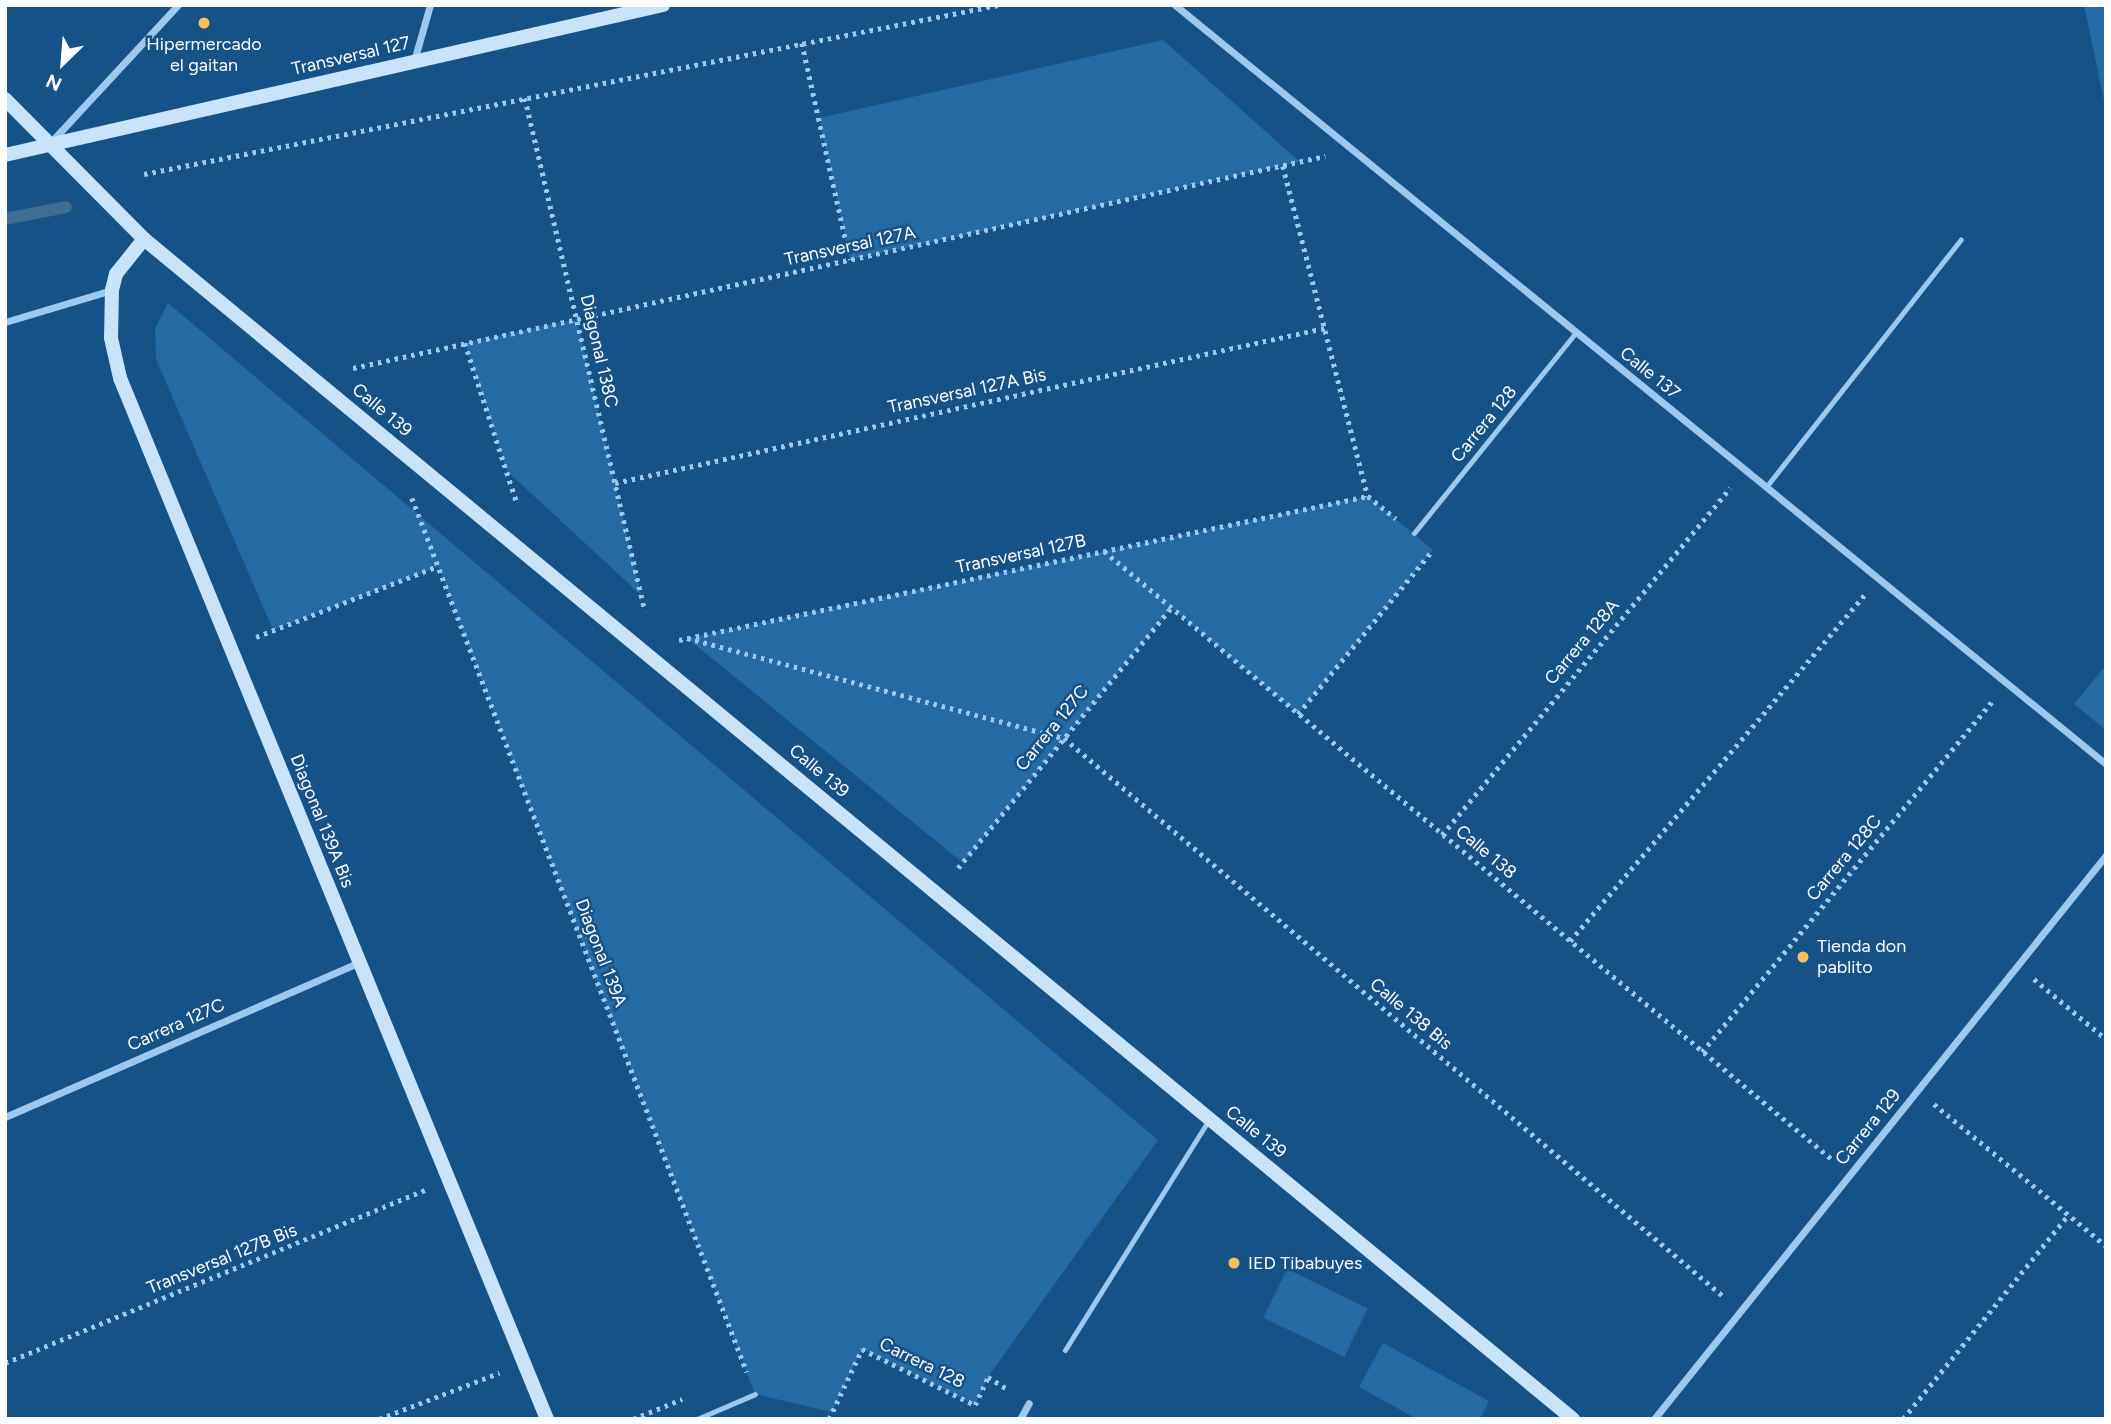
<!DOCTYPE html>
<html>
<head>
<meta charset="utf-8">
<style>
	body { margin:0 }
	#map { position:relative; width:2111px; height:1424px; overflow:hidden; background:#155288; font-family:Figtree,sans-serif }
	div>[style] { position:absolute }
	.green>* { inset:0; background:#246ba6; transform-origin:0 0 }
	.stream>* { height:12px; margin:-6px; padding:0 6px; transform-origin:6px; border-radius:6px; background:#3e6c93 }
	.path>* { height:4.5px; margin-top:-2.25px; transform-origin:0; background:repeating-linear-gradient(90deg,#9bc9ef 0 3.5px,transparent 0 8.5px) }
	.lane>* { height:5px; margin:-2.5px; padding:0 2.5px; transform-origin:2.5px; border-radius:2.5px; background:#9bc9ef }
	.street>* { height:7px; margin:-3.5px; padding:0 3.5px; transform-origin:3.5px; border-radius:3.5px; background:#9bc9ef }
	.secondary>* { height:14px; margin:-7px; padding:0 7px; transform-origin:7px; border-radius:7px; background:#c9e3fa }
	.dots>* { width:19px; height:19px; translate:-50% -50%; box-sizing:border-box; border:4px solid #155288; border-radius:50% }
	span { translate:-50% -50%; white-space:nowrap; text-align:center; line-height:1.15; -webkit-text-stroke:5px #155288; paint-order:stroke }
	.poi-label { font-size:18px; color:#fff }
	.left { translate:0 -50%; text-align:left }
	.street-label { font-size:18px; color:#fff }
	.frame { position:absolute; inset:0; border:7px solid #fff; pointer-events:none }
	.north { position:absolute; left:28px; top:28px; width:70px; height:70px; -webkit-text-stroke:5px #155288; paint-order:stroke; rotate:205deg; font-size:19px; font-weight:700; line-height:28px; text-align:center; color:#fff }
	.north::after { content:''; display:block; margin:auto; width:24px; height:32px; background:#fff; clip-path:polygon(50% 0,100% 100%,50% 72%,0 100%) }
</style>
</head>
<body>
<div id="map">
	<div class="green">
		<div style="clip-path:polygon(2084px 5px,2106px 5px,2106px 110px)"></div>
		<div style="clip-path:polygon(1163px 40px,1300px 162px,850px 260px,819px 118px)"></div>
		<div style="clip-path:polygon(168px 303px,1158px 1140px,988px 1377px,975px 1405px,862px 1349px,832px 1412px,755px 1394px,438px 567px,273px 630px,156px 359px,155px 329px)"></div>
		<div style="clip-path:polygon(577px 319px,641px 595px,507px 471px,465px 343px)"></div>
		<div style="clip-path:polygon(1368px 496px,1433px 550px,1298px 714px,1171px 608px,963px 863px,687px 638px)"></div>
		<div style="clip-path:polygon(2106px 665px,2106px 730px,2074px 704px)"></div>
		<div style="left:1287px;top:1269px;width:90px;height:54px;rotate:26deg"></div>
		<div style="clip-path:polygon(1383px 1343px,1489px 1401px,1480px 1419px,1417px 1419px,1359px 1387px)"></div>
	</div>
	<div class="stream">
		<div style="left:5px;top:219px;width:62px;rotate:-11.1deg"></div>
	</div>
	<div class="path">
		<div style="left:802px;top:43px;width:222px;rotate:77.5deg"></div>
		<div style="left:525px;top:98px;width:527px;rotate:76.83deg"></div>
		<div style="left:1283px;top:166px;width:341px;rotate:75.6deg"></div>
		<div style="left:1368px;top:496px;width:36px;rotate:39deg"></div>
		<div style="left:144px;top:174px;width:871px;rotate:-11.19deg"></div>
		<div style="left:465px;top:343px;width:168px;rotate:72deg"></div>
		<div style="left:353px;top:368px;width:995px;rotate:-12.3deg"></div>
		<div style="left:615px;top:483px;width:727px;rotate:-12.32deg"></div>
		<div style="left:412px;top:498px;width:936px;rotate:69.03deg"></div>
		<div style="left:1104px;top:551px;width:951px;rotate:39.88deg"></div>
		<div style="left:256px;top:637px;width:195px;rotate:-21.3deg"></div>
		<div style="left:687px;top:638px;width:390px;rotate:14.9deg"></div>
		<div style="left:1064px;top:738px;width:865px;rotate:40.26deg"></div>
		<div style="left:679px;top:640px;width:704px;rotate:-11.8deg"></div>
		<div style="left:1298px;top:714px;width:210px;rotate:-50.6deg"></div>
		<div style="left:1442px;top:835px;width:451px;rotate:-50.3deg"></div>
		<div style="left:958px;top:868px;width:336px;rotate:-50.7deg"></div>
		<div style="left:1570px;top:941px;width:454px;rotate:-49.6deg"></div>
		<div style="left:2034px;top:979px;width:94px;rotate:39.8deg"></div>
		<div style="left:1702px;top:1052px;width:455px;rotate:-50.4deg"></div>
		<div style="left:1934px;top:1104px;width:223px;rotate:39.5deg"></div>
		<div style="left:5px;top:1363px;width:454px;rotate:-22.4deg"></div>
		<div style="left:379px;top:1419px;width:129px;rotate:-21deg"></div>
		<div style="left:633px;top:1419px;width:53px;rotate:-22.2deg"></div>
		<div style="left:829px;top:1419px;width:77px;rotate:-64.8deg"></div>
		<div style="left:862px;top:1349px;width:126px;rotate:26.4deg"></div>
		<div style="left:975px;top:1405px;width:31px;rotate:-65deg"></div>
		<div style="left:988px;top:1377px;width:25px;rotate:32deg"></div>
		<div style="left:1903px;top:1419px;width:262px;rotate:-51deg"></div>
	</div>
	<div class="lane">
		<div style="left:1766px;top:487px;width:315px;rotate:-51.8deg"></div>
		<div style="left:1414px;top:533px;width:258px;rotate:-51.1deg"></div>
		<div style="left:1065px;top:1350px;width:270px;rotate:-58deg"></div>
		<div style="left:697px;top:1419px;width:63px;rotate:-23.3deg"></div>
	</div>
	<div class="street">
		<div style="left:1175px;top:5px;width:1201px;rotate:39.19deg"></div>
		<div style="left:414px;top:61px;width:58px;rotate:-74.1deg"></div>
		<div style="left:50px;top:143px;width:188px;rotate:-47.2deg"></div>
		<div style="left:5px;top:322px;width:112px;rotate:-16.7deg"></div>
		<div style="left:5px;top:1117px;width:386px;rotate:-23.6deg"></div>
		<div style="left:1020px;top:1419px;width:18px;rotate:-61deg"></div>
		<div style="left:1654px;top:1419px;width:723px;rotate:-51.29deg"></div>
	</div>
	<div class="secondary">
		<div style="left:5px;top:99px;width:197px;rotate:45.2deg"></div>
		<div style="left:144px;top:239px;width:1853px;rotate:39.55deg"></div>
		<div style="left:5px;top:155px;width:675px;rotate:-12.84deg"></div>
		<div style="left:144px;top:239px;width:45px;rotate:128.7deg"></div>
		<div style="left:116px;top:274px;width:16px;rotate:104deg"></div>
		<div style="left:112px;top:290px;width:48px;rotate:91.2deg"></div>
		<div style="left:111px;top:338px;width:41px;rotate:77.3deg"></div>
		<div style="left:120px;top:378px;width:1125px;rotate:67.7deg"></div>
	</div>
	<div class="dots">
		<div style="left:204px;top:23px;background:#ffbf59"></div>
		<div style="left:1803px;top:957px;background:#ffbf59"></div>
		<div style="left:1234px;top:1263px;background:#ffbf59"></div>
	</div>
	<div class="poi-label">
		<span style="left:204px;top:55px">Hipermercado<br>el gaitan</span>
		<span class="left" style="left:1817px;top:957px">Tienda don<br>pablito</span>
		<span class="left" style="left:1248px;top:1263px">IED Tibabuyes</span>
	</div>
	<div class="street-label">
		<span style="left:351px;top:56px;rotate:-13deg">Transversal 127</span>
		<span style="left:850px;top:246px;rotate:-12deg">Transversal 127A</span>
		<span style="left:599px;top:351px;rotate:77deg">Diagonal 138C</span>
		<span style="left:1650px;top:373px;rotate:39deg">Calle 137</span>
		<span style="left:967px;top:391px;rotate:-12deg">Transversal 127A Bis</span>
		<span style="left:382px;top:410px;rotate:40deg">Calle 139</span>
		<span style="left:1484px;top:424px;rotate:-51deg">Carrera 128</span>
		<span style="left:1021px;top:554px;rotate:-12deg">Transversal 127B</span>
		<span style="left:1582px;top:642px;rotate:-50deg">Carrera 128A</span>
		<span style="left:1052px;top:728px;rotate:-51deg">Carrera 127C</span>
		<span style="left:819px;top:771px;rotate:40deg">Calle 139</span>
		<span style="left:322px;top:821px;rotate:68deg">Diagonal 139A Bis</span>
		<span style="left:1486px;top:852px;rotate:40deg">Calle 138</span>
		<span style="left:1844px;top:858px;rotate:-50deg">Carrera 128C</span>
		<span style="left:601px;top:953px;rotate:69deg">Diagonal 139A</span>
		<span style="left:1411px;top:1014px;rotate:40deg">Calle 138 Bis</span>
		<span style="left:176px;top:1025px;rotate:-24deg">Carrera 127C</span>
		<span style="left:1868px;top:1127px;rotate:-51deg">Carrera 129</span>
		<span style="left:1256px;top:1132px;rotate:39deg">Calle 139</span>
		<span style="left:222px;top:1259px;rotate:-22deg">Transversal 127B Bis</span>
		<span style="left:922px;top:1363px;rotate:26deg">Carrera 128</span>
	</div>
	<div class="frame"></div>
	<div class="north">N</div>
</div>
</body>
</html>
